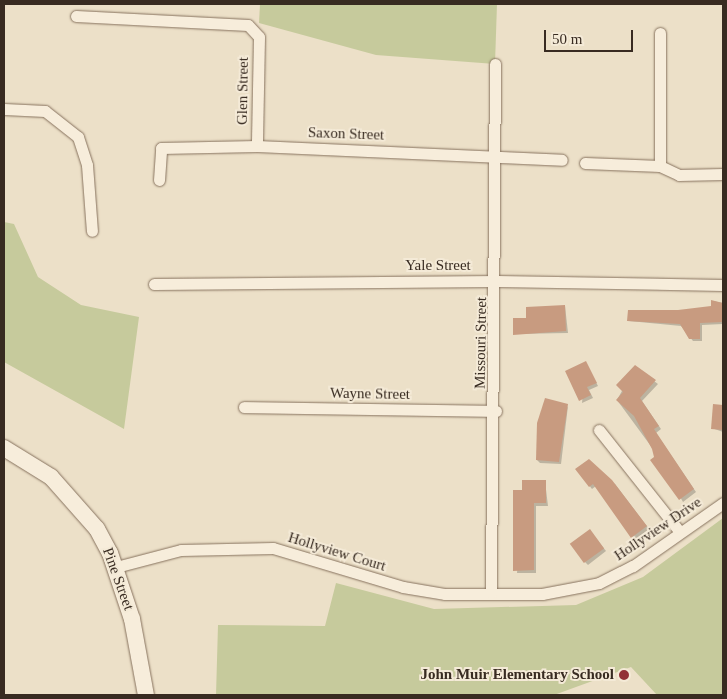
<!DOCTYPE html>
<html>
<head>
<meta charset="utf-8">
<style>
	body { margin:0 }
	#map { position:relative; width:727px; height:699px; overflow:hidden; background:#ece0c8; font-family:"Times New Roman",serif }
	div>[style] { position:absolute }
	.green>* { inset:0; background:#c6ca9c }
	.shadow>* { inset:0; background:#0003 }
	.building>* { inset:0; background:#c89b80; transform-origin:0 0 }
	.roads { filter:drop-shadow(0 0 1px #87725e) drop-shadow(0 0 1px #87725e) }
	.street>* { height:11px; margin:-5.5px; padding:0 5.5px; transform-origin:5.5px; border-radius:5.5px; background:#f7eddb }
	.secondary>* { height:16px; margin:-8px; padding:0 8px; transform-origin:8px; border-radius:8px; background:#f7eddb }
	.dots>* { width:14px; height:14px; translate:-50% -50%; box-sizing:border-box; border:2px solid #f4ead7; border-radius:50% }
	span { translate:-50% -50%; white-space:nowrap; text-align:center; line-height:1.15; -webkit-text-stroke:4px #f4ead7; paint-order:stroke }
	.street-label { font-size:15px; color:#382b21 }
	.poi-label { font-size:15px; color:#382b21; font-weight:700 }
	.right { translate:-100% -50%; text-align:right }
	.frame { position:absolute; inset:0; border:5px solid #382b21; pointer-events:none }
	.scale { position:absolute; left:544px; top:30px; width:89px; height:22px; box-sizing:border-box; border:2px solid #382b21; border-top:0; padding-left:6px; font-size:15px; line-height:18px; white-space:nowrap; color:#382b21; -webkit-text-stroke:4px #f4ead7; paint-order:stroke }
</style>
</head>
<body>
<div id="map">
	<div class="green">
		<div style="clip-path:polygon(260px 4px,497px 4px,495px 64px,376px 55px,259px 23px)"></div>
		<div style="clip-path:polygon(4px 222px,14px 224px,38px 277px,81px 305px,139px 317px,124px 429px,4px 362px)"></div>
		<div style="clip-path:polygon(723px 518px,723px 695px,657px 695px,631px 667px,554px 695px,216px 695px,218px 625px,325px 626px,336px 583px,434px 609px,576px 605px,643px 577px)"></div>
	</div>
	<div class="shadow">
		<div style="clip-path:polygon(712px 301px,723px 303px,723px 324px,702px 325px,702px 341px,693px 341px,681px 326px,629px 321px,712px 307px)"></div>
		<div style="clip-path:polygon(565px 306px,568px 333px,514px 334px)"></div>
		<div style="clip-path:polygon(586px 363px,598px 386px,589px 390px,593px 398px,582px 403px)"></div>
		<div style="clip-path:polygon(635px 367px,658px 384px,642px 401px,661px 429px,656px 433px,696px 492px,683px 502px,653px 449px,617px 400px)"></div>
		<div style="clip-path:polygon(714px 405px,723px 406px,723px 432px,712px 428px)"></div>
		<div style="clip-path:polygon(568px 406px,561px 464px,540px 463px,537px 460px)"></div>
		<div style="clip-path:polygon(577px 470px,615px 484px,649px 529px,635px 540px,596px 486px,592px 489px)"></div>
		<div style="clip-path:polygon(545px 481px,548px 506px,536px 506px,536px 573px,517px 573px,523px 492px)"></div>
		<div style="clip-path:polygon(592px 533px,606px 551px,588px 565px,585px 562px)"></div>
	</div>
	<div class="building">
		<div style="clip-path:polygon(711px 300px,723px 303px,723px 322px,700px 323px,700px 339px,689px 339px,680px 324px,627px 321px,628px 310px,678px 310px,711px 306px)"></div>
		<div style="clip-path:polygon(565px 305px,566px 331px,513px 335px,513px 318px,526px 318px,526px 307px)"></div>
		<div style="clip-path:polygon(586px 361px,597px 383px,587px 387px,591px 395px,579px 401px,565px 371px)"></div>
		<div style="clip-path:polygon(635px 365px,656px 380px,640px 398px,659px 426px,654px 429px,694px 489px,679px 500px,650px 460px,654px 457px,652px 449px,634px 416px,616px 400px,623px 392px,616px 385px)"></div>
		<div style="clip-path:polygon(545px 398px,568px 404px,559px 462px,536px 460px,537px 423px)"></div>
		<div style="clip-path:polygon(713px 404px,723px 405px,723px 430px,711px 429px)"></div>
		<div style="clip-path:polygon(589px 459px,612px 480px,647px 526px,631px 538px,593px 484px,589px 487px,575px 469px)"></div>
		<div style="clip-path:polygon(522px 480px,546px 480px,546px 503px,534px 503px,534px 570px,513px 571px,513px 490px,522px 490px)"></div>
		<div style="left:590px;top:529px;width:24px;height:25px;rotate:54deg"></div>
	</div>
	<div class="roads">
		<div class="street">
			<div style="left:76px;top:16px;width:172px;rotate:3deg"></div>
			<div style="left:248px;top:25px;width:16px;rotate:47deg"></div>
			<div style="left:259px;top:37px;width:109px;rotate:91.1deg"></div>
			<div style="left:660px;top:33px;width:133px;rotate:90deg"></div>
			<div style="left:4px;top:109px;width:41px;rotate:2.8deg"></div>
			<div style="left:45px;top:111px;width:42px;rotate:38.2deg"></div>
			<div style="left:78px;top:137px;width:29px;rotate:72deg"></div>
			<div style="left:87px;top:165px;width:66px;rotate:85.7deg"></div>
			<div style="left:585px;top:163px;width:75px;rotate:2.3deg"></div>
			<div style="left:660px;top:166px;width:21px;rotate:25deg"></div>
			<div style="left:679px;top:175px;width:44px;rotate:-1.3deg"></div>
			<div style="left:159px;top:180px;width:32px;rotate:-86deg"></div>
			<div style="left:161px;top:148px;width:96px;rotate:-1.2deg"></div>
			<div style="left:257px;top:146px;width:305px;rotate:2.6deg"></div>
			<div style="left:154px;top:284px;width:343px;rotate:-0.5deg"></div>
			<div style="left:497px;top:281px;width:226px;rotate:1deg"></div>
			<div style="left:244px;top:407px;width:252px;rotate:0.9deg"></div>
			<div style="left:599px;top:430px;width:129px;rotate:51.6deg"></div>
			<div style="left:116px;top:567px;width:67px;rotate:-14.7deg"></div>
			<div style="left:181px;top:550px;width:92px;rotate:-1.2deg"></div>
			<div style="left:273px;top:548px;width:136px;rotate:16.7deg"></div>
			<div style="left:403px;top:587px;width:43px;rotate:9.5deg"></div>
			<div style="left:445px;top:594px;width:97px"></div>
			<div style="left:542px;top:594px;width:58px;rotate:-10.9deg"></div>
			<div style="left:599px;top:583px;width:38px;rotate:-27deg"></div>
			<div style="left:633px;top:566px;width:110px;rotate:-35deg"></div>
			<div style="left:491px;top:593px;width:529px;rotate:-89.57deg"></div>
		</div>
		<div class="secondary">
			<div style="left:4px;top:448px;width:55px;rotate:31.7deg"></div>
			<div style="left:51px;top:477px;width:69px;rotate:48.5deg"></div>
			<div style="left:97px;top:529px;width:27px;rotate:62deg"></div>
			<div style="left:110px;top:553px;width:70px;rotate:71.6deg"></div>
			<div style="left:132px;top:619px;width:77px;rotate:79.6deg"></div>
		</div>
	</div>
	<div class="dots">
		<div style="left:624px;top:675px;background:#923236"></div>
	</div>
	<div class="street-label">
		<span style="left:243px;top:91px;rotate:-89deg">Glen Street</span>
		<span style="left:346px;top:134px;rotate:2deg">Saxon Street</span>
		<span style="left:438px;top:266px">Yale Street</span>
		<span style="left:481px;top:343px;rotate:-89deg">Missouri Street</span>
		<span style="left:370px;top:394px;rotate:1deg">Wayne Street</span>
		<span style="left:658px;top:529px;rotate:-34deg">Hollyview Drive</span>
		<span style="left:337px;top:552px;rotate:17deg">Hollyview Court</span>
		<span style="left:118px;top:579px;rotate:70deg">Pine Street</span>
	</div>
	<div class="poi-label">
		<span class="right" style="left:614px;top:675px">John Muir Elementary School</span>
	</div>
	<div class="frame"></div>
	<div class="scale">50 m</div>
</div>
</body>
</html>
